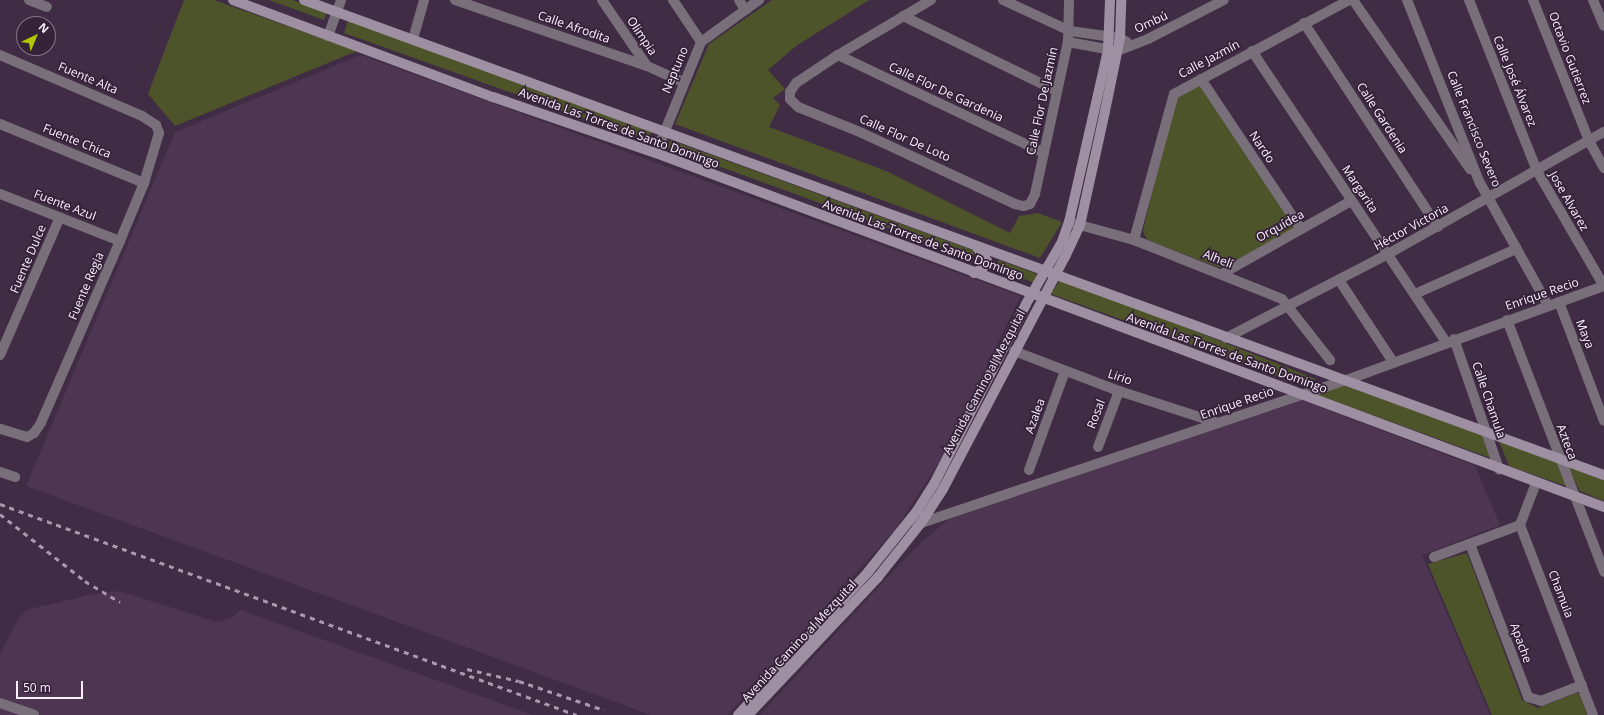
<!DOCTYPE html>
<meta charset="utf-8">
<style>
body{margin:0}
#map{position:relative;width:1604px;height:715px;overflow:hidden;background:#402c44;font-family:"Open Sans",sans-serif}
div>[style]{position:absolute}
.built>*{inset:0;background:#4e3652}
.green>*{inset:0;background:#4d5429;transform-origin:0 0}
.street>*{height:10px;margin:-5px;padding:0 5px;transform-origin:5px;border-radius:5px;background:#786f7a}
.secondary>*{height:10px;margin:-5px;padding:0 5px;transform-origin:5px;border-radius:5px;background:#9e8fa2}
.rail>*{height:2.5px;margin-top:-1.25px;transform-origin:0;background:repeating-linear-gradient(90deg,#a999ac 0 5px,transparent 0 10px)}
span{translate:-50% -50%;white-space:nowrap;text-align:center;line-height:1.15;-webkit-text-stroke:3.5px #352239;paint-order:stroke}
.street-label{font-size:12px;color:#fceffe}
.north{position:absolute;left:16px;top:16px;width:40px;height:40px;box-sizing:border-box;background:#352239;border:1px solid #857488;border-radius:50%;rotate:44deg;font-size:11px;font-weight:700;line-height:16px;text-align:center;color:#fceffe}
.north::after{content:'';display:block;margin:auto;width:14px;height:18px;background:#b1c500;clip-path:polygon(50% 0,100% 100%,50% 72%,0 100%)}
.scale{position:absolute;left:16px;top:681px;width:67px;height:18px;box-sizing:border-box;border:2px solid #fceffe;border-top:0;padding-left:5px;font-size:12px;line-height:14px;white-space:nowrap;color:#fceffe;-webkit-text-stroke:3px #352239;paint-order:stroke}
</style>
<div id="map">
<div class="built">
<i style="clip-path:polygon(361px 55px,1021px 296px,939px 463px,895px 530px,727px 715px,651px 715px,26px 486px,175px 132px)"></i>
<i style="clip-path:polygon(1302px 400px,1475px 466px,1500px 525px,1422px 555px,1490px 715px,760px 715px,915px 548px,949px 519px)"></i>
<i style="clip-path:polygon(119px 591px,217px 622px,229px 619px,241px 610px,533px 715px,0 715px,0 654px,17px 621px,26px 610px,89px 595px)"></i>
</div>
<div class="green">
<i style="clip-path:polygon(184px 0,214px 0,357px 51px,175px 126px,148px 94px)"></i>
<i style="clip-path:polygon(269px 0,293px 0,327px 13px,324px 20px)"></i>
<i style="clip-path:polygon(772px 0,869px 0,796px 46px,768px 70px,785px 89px,773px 98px,780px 105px,769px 127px,886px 171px,1010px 233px,1019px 216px,1038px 213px,1062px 222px,1040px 258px,675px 124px,709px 44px)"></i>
<i style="clip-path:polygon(349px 18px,651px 132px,649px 142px,344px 33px)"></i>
<i style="clip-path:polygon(1198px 83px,1296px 223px,1293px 230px,1224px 267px,1218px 267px,1147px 240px,1143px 231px,1174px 100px)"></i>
<i style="left:670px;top:140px;width:324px;height:8px;rotate:20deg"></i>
<i style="clip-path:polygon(999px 260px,1040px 275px,1034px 283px,995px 267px)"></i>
<i style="clip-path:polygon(1061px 278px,1316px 379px,1300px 384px,1051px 294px)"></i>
<i style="clip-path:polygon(1346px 385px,1487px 435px,1496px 460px,1315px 394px)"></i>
<i style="clip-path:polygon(1499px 441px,1557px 463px,1566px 486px,1509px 466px)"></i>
<i style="clip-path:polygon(1568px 467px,1604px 480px,1604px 501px,1580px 491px)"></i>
<i style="clip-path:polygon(1467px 553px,1522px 700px,1538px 708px,1576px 693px,1580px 694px,1587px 715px,1492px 715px,1428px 564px)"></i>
</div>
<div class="street">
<i style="left:29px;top:0;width:19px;rotate:21deg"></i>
<i style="left:455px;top:0;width:203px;rotate:19deg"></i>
<i style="left:647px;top:66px;width:39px;rotate:24deg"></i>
<i style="left:602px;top:0;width:80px;rotate:55.7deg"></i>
<i style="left:673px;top:0;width:50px;rotate:56.3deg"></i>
<i style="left:739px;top:0;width:12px;rotate:59deg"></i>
<i style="left:931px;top:0;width:108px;rotate:149.4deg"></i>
<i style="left:838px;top:55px;width:50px;rotate:146.3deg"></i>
<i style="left:796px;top:83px;width:11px;rotate:124deg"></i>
<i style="left:790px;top:92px;width:7px;rotate:90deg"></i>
<i style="left:790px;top:99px;width:11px;rotate:45deg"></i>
<i style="left:798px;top:107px;width:69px;rotate:22.1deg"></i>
<i style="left:862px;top:133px;width:169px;rotate:24.9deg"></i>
<i style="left:1015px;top:204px;width:9px;rotate:13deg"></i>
<i style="left:1024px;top:206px;width:6px;rotate:-18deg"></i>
<i style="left:1030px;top:204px;width:11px;rotate:-63deg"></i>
<i style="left:1035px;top:194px;width:156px;rotate:-77.8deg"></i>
<i style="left:1068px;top:42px;width:42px;rotate:-88.6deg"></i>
<i style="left:1003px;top:0;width:74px;rotate:24.8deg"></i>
<i style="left:1070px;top:31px;width:50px;rotate:8deg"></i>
<i style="left:1120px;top:38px;width:8px;rotate:30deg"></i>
<i style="left:1353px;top:0;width:206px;rotate:55.3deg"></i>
<i style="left:1407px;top:0;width:197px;rotate:68.3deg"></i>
<i style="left:1480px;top:183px;width:140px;rotate:60.9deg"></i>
<i style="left:1469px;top:0;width:184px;rotate:68.3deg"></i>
<i style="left:1537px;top:171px;width:133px;rotate:59.8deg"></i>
<i style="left:1533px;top:0;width:152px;rotate:68.3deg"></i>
<i style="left:1589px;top:141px;width:31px;rotate:61deg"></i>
<i style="left:1593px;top:0;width:28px;rotate:67deg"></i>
<i style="left:903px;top:16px;width:171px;rotate:26deg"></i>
<i style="left:1304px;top:23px;width:244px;rotate:56.7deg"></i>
<i style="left:328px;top:36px;width:38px;rotate:-70deg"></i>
<i style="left:413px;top:39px;width:41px;rotate:-74.2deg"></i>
<i style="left:1068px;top:42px;width:50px;rotate:10.4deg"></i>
<i style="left:1117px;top:51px;width:33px;rotate:-21deg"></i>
<i style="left:1148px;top:39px;width:85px;rotate:-27.2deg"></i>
<i style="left:1252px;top:51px;width:350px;rotate:56.3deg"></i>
<i style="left:0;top:55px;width:155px;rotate:23.2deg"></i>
<i style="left:142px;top:116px;width:17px;rotate:33deg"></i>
<i style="left:156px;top:125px;width:9px;rotate:69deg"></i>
<i style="left:159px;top:133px;width:52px;rotate:106.7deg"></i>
<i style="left:144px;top:183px;width:63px;rotate:112.5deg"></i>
<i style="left:120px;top:241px;width:198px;rotate:113.5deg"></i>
<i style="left:41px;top:423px;width:12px;rotate:125deg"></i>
<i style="left:34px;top:433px;width:8px;rotate:150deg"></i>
<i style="left:27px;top:437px;width:28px;rotate:-163deg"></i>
<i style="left:838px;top:55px;width:228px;rotate:25.4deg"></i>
<i style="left:1201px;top:79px;width:180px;rotate:56.3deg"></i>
<i style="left:0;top:124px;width:156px;rotate:22.3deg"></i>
<i style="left:656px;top:153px;width:120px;rotate:-67.9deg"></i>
<i style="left:701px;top:42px;width:72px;rotate:-35.9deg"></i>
<i style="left:0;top:194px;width:129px;rotate:21.4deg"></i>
<i style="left:1069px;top:222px;width:67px;rotate:15.5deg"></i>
<i style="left:1134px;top:240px;width:159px;rotate:21.7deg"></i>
<i style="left:1282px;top:299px;width:78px;rotate:51.8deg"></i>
<i style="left:1134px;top:240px;width:151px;rotate:-74.7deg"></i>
<i style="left:1174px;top:94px;width:199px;rotate:-28.2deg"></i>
<i style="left:1222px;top:274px;width:148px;rotate:-29.5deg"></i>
<i style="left:1339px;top:280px;width:98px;rotate:56.6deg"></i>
<i style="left:1415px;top:294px;width:111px;rotate:-24deg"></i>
<i style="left:1559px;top:302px;width:127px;rotate:69.3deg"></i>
<i style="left:1507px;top:320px;width:270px;rotate:68.9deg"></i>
<i style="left:1226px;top:338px;width:182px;rotate:-27.4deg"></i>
<i style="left:1388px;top:254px;width:248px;rotate:-29.5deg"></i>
<i style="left:1454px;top:339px;width:138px;rotate:70.9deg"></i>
<i style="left:1014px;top:351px;width:112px;rotate:20.9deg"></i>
<i style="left:1119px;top:391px;width:104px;rotate:17.9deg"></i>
<i style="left:0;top:355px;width:150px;rotate:-66.5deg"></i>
<i style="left:1098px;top:447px;width:60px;rotate:-69.4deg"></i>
<i style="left:1029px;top:470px;width:105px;rotate:-70deg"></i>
<i style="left:0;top:472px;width:16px;rotate:18deg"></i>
<i style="left:1536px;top:483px;width:45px;rotate:110.9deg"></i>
<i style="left:1520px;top:525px;width:204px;rotate:69deg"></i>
<i style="left:916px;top:522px;width:5px;rotate:11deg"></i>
<i style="left:921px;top:523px;width:446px;rotate:-18.6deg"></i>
<i style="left:1344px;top:381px;width:277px;rotate:-20.1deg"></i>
<i style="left:1470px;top:544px;width:164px;rotate:69.2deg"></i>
<i style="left:1528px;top:697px;width:14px;rotate:17deg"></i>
<i style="left:1541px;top:701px;width:44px;rotate:-21.3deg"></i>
<i style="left:1434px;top:557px;width:92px;rotate:-20.4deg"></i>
<i style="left:0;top:703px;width:36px;rotate:19deg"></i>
</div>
<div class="secondary">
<i style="left:233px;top:0;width:278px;rotate:20.5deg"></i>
<i style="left:493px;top:97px;width:172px;rotate:19deg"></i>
<i style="left:656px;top:153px;width:1012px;rotate:20.48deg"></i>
<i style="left:304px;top:0;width:1384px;rotate:20.07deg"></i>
<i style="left:974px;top:273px;width:10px;rotate:-29deg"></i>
<i style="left:983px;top:268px;width:8px;rotate:-60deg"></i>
<i style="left:987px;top:261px;width:17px;rotate:-126deg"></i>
<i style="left:738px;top:715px;width:193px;rotate:-47.7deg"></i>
<i style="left:868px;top:572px;width:78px;rotate:-51.2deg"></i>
<i style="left:917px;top:511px;width:32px;rotate:-58deg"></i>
<i style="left:934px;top:484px;width:202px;rotate:-62.9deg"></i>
<i style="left:1026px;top:304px;width:72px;rotate:-59.9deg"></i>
<i style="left:1062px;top:242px;width:21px;rotate:-71deg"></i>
<i style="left:1069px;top:222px;width:176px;rotate:-77.2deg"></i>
<i style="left:1108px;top:50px;width:50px;rotate:-87.7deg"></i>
<i style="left:748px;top:715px;width:190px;rotate:-46.7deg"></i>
<i style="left:878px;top:577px;width:69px;rotate:-51.5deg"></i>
<i style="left:921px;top:523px;width:40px;rotate:-57.1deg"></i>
<i style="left:943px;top:489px;width:262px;rotate:-62.3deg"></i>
<i style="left:1065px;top:257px;width:35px;rotate:-65deg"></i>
<i style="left:1080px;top:225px;width:117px;rotate:-77.6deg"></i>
<i style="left:1105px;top:111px;width:75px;rotate:-78.4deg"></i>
<i style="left:1120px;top:38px;width:38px;rotate:-88deg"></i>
</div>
<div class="rail">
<i style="left:0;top:504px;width:614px;rotate:20.09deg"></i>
<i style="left:0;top:514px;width:108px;rotate:38.2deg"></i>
<i style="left:85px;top:581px;width:41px;rotate:31deg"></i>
<i style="left:467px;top:669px;width:53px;rotate:13deg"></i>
<i style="left:519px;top:681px;width:90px;rotate:18.8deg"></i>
</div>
<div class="street-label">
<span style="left:1151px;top:22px;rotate:-25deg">Ombú</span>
<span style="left:574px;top:27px;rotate:19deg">Calle Afrodita</span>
<span style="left:642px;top:36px;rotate:56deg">Olimpia</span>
<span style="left:1570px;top:58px;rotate:69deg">Octavio Gutierrez</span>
<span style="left:1209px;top:59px;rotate:-28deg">Calle Jazmín</span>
<span style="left:675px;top:70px;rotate:-67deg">Neptuno</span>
<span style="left:88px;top:78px;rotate:23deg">Fuente Alta</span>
<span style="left:1515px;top:81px;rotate:68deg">Calle José Álvarez</span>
<span style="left:946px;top:92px;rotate:25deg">Calle Flor De Gardenia</span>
<span style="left:1042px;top:101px;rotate:-78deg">Calle Flor De Jazmín</span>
<span style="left:1382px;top:118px;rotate:57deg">Calle Gardenia</span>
<span style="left:619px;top:128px;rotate:20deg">Avenida Las Torres de Santo Domingo</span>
<span style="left:1474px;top:129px;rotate:68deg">Calle Francisco Severo</span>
<span style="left:905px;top:138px;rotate:24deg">Calle Flor De Loto</span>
<span style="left:77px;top:141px;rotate:22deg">Fuente Chica</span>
<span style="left:1262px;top:147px;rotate:56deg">Nardo</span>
<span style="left:1360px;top:189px;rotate:56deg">Margarita</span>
<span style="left:1569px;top:201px;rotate:60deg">Jose Alvarez</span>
<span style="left:65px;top:205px;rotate:21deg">Fuente Azul</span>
<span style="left:1280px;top:226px;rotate:-29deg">Orquídea</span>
<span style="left:1411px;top:227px;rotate:-29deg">Héctor Victoria</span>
<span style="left:923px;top:240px;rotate:20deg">Avenida Las Torres de Santo Domingo</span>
<span style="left:28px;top:259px;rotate:-67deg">Fuente Dulce</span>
<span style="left:1218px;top:259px;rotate:21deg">Alhelí</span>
<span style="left:86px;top:286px;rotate:-67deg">Fuente Regia</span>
<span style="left:1542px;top:294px;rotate:-19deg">Enrique Recio</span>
<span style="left:1585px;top:334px;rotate:69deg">Maya</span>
<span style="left:1227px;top:353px;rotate:20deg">Avenida Las Torres de Santo Domingo</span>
<span style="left:1120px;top:377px;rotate:19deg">Lirio</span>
<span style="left:984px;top:382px;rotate:-62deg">Avenida Camino al Mezquital</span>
<span style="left:1489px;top:400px;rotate:71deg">Calle Chamula</span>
<span style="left:1237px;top:403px;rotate:-19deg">Enrique Recio</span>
<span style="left:1096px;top:414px;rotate:-69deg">Rosal</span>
<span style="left:1035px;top:416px;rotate:-70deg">Azalea</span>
<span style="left:1567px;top:442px;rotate:69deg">Azteca</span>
<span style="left:1561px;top:594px;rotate:69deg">Chamula</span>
<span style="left:799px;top:641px;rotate:-47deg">Avenida Camino al Mezquital</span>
<span style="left:1521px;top:643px;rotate:70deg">Apache</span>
</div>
<div class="north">N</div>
<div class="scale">50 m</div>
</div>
